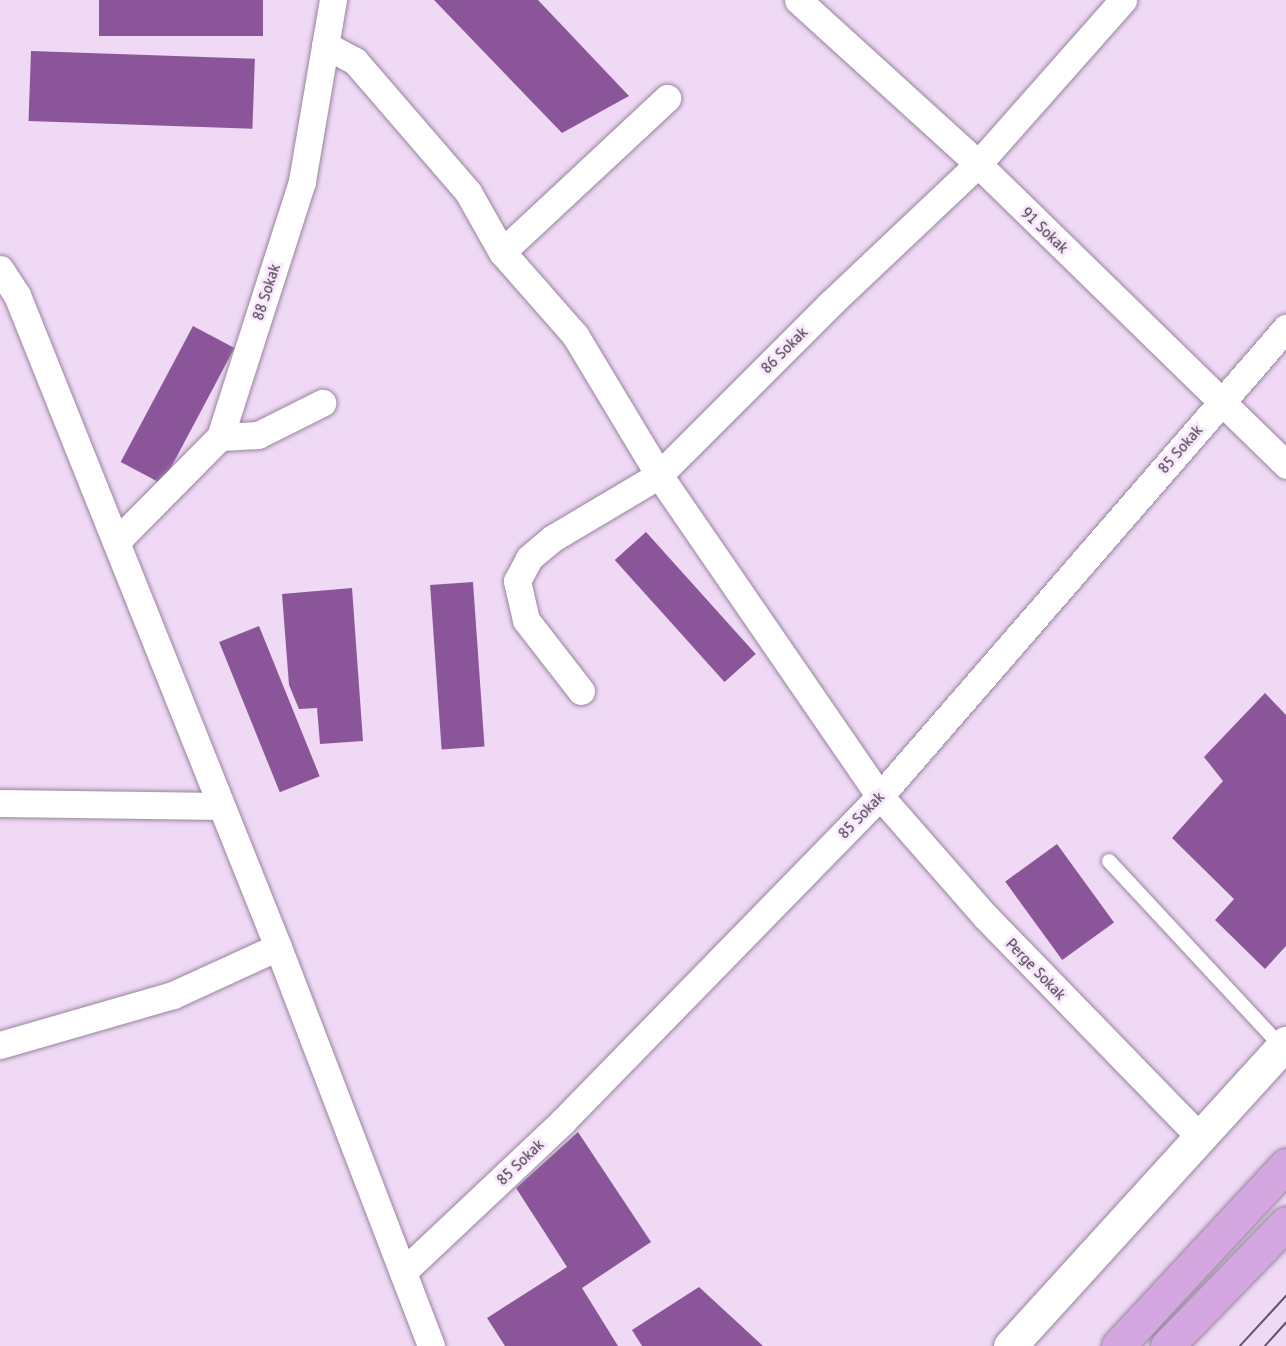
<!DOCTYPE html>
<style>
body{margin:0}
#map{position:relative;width:1286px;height:1346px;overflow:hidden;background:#efd9f5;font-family:"PT Sans",sans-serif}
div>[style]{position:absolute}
.building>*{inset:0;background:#8b5699;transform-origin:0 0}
.roads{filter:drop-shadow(0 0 2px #98849e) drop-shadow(0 0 2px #98849e)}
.lane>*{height:14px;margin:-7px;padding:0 7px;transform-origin:7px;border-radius:7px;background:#fff}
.street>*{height:27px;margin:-13.5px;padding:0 13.5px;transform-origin:13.5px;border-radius:13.5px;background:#fff}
.secondary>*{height:33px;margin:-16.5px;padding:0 16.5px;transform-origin:16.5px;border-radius:16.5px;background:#fff}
.highway>*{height:33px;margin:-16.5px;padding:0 16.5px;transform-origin:16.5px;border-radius:16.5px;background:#d5a7e1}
.tram>*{height:1.5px;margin:-0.75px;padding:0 0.75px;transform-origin:0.75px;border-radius:0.75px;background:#605463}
span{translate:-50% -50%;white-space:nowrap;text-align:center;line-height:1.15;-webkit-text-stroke:6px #fae8fe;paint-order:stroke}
.street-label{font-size:15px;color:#3a313c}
</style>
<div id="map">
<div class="building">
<i style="left:99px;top:0;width:164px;height:36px"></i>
<i style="clip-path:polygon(434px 0,538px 0,629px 96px,562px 133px)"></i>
<i style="left:31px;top:51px;width:224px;height:70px;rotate:2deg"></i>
<i style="left:193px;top:326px;width:47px;height:154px;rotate:28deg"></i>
<i style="left:646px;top:532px;width:164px;height:42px;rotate:48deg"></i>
<i style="left:473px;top:582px;width:165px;height:43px;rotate:86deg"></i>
<i style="clip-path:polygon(352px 588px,363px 741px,320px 744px,317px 708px,299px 709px,289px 685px,282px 594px)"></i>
<i style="left:259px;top:626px;width:162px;height:43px;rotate:68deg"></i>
<i style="clip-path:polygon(1265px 693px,1286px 715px,1286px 946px,1265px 969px,1215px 920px,1234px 899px,1172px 838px,1223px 781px,1204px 757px)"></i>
<i style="left:1057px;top:844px;width:97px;height:64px;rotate:54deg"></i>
<i style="clip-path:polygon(578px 1132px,651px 1242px,582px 1288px,618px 1346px,505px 1346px,487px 1318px,567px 1267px,516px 1188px)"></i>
<i style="clip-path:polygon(699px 1287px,763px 1346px,642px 1346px,632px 1330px)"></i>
</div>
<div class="roads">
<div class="lane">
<i style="left:1109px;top:861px;width:254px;rotate:47.1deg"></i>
</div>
<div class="street">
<i style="left:798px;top:0;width:244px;rotate:42.3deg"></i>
<i style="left:978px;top:164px;width:431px;rotate:44.3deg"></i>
<i style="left:325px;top:45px;width:34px;rotate:28deg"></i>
<i style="left:355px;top:61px;width:173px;rotate:49.2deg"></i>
<i style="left:468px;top:192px;width:69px;rotate:60.5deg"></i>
<i style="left:502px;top:252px;width:111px;rotate:48.7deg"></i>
<i style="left:575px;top:335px;width:163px;rotate:59deg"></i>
<i style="left:659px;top:475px;width:390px;rotate:55.5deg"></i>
<i style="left:880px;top:796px;width:159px;rotate:48.8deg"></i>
<i style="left:985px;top:916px;width:307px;rotate:45.8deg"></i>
<i style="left:502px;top:252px;width:226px;rotate:-43deg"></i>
<i style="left:0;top:269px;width:31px;rotate:57deg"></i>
<i style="left:17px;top:295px;width:702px;rotate:68.18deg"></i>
<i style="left:278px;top:947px;width:427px;rotate:69deg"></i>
<i style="left:220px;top:437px;width:38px;rotate:-3deg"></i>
<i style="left:258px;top:435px;width:72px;rotate:-26.6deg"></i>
<i style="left:116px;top:542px;width:148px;rotate:-45.3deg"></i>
<i style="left:220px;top:437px;width:269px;rotate:-72.2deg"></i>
<i style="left:302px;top:181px;width:184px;rotate:-80.3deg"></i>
<i style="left:581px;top:691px;width:90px;rotate:-127.8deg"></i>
<i style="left:526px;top:620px;width:40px;rotate:-103deg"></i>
<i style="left:517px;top:581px;width:26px;rotate:-62deg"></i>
<i style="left:529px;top:558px;width:31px;rotate:-40deg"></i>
<i style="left:553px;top:538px;width:123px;rotate:-30.7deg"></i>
<i style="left:659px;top:475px;width:242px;rotate:-45deg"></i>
<i style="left:830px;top:304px;width:204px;rotate:-43.4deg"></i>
<i style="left:978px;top:164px;width:219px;rotate:-48.5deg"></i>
<i style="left:0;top:803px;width:221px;rotate:0.8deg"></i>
<i style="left:0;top:1045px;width:180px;rotate:-16.1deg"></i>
<i style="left:173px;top:995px;width:115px;rotate:-24.6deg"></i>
<i style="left:403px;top:1272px;width:220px;rotate:-43.3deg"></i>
<i style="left:563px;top:1121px;width:454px;rotate:-45.7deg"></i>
<i style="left:880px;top:796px;width:620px;rotate:-49.06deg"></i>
</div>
<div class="secondary">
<i style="left:1010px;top:1346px;width:410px;rotate:-47.7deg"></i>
</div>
<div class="highway">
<i style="left:1118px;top:1346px;width:247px;rotate:-47.1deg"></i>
<i style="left:1167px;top:1346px;width:171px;rotate:-45.9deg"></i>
</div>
</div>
<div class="tram">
<i style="left:1240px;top:1346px;width:68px;rotate:-47.4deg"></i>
<i style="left:1265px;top:1346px;width:31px;rotate:-48deg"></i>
</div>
<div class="street-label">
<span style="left:1045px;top:230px;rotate:44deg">91 Sokak</span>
<span style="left:266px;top:292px;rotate:-72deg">88 Sokak</span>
<span style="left:784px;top:350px;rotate:-45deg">86 Sokak</span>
<span style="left:1180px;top:449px;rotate:-49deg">85 Sokak</span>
<span style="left:861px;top:815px;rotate:-46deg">85 Sokak</span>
<span style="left:1036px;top:969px;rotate:46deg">Perge Sokak</span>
<span style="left:520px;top:1162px;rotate:-44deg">85 Sokak</span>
</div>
</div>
